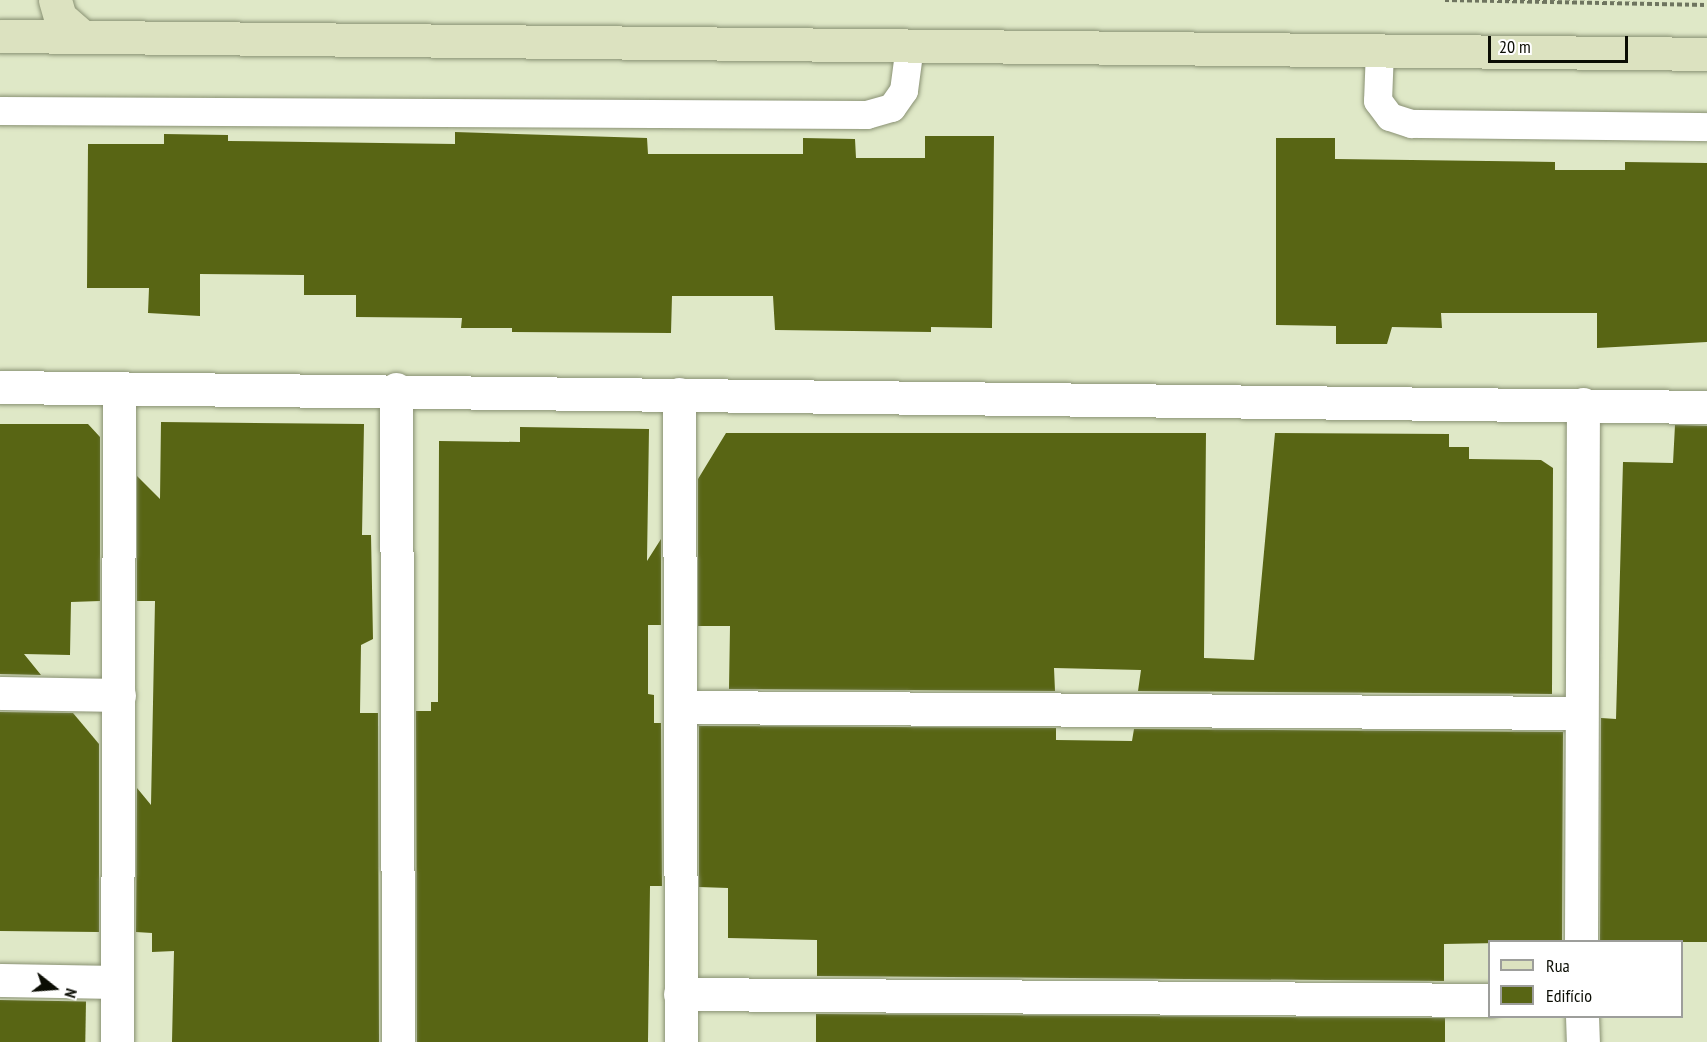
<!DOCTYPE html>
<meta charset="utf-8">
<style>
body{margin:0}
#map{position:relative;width:1707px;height:1042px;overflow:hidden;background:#dfe8c7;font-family:"PT Sans Narrow",sans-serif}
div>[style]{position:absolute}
.building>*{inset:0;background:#586514;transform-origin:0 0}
.path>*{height:4px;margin-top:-2px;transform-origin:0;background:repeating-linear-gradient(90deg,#6e745f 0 4.5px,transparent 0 7.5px)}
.roads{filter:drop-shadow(0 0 2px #899173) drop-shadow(0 0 2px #899173)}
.lane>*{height:28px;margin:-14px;padding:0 14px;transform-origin:14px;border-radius:14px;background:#fff}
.street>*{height:33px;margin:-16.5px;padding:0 16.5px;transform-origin:16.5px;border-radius:16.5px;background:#fff}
.secondary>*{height:33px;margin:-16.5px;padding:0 16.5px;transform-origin:16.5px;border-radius:16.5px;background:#dce2c0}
span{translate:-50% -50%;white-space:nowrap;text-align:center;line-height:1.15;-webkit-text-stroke:5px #fff;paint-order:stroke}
.legend{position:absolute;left:1488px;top:940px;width:195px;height:78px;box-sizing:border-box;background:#fff;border:2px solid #9d9e9b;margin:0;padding:8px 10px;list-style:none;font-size:18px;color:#0b0d04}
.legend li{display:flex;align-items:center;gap:12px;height:30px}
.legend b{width:30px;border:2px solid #9d9e9b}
.north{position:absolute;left:24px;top:958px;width:60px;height:60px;-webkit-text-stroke:4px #fff;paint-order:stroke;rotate:107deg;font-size:16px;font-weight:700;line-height:24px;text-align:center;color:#0b0d04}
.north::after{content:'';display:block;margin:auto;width:21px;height:27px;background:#0b0d04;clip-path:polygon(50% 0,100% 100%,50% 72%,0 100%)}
.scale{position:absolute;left:1488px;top:36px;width:140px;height:27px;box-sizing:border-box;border:3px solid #0b0d04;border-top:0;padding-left:8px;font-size:18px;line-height:21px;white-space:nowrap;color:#0b0d04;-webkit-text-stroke:4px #fff;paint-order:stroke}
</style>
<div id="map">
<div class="building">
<i style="clip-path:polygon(455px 132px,647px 138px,648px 154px,803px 154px,803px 138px,855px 139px,856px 158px,925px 158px,925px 136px,994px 136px,992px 328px,931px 327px,931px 332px,775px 330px,773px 296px,672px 296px,671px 333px,512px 332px,512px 328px,461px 328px,462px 318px,356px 317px,356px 295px,304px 295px,304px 275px,200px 274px,200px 316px,148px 313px,149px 288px,87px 288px,88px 144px,164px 144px,164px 134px,228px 135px,228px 141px,455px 144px)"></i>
<i style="clip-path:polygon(1276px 138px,1335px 138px,1335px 159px,1555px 162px,1555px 170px,1625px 170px,1625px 162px,1707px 163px,1707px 342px,1597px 348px,1597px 313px,1441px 313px,1442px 328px,1392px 327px,1387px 344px,1336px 344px,1336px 326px,1276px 325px)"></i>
<i style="clip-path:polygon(161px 422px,364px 424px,362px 535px,371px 535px,373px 639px,361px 645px,360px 713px,378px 713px,379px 1042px,172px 1042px,174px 951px,152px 952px,152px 933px,136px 932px,137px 788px,151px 805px,155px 601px,137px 601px,137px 476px,160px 499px)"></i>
<i style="clip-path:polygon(0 424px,88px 424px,100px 437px,100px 601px,71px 602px,70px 655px,24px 654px,41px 675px,0 674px)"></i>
<i style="clip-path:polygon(1675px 425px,1707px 426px,1707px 942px,1600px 942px,1601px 718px,1616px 719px,1623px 462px,1673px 463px)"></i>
<i style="clip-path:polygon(520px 427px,649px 429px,647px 561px,661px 539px,661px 625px,648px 625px,648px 694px,654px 695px,654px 723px,661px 723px,662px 886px,650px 886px,648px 1042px,417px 1042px,416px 711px,431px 711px,431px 702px,438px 702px,439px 441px,520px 442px)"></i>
<i style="clip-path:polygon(726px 433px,1206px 433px,1204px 658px,1254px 660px,1275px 433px,1449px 434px,1449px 447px,1469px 447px,1469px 459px,1541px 460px,1553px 468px,1552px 694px,1138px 691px,1141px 670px,1054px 668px,1055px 691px,729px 689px,730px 626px,698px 626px,698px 479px)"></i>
<i style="clip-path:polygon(0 712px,73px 713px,99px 744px,99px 932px,0 931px)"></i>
<i style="clip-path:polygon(699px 726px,1056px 728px,1056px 740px,1132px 741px,1134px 729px,1563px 732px,1562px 942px,1444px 944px,1444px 981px,817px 976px,817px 940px,728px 938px,728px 888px,699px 887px)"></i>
<i style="left:0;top:1000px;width:86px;height:42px;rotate:1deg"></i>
<i style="clip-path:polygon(816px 1014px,1445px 1018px,1445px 1042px,816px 1042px)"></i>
</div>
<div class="path">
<i style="left:1445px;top:0;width:262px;rotate:1.1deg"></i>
</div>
<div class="roads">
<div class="lane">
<i style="left:1380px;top:50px;width:51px;rotate:92.2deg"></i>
<i style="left:1378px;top:101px;width:20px;rotate:53deg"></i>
<i style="left:1390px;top:117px;width:23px;rotate:18deg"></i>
<i style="left:1412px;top:124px;width:295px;rotate:0.6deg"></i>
<i style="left:0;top:111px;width:867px;rotate:0.26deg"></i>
<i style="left:867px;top:115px;width:26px;rotate:-16deg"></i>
<i style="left:892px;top:108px;width:21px;rotate:-55deg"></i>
<i style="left:904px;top:91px;width:45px;rotate:-82.4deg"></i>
</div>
<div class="street">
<i style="left:0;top:387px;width:1707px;rotate:0.67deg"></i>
<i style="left:396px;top:389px;width:653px;rotate:89.82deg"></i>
<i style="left:679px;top:394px;width:648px;rotate:89.82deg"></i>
<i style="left:0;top:693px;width:119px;rotate:1deg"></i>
<i style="left:682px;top:707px;width:898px;rotate:0.38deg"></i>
<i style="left:1581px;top:942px;width:538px;rotate:-89.79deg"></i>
<i style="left:0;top:980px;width:115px;rotate:1deg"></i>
<i style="left:680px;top:994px;width:810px;rotate:0.42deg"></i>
<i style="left:1582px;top:1016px;width:26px;rotate:88deg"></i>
<i style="left:117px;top:1042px;width:653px;rotate:-89.82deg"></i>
</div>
<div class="secondary">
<i style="left:55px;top:0;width:18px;rotate:74deg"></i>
<i style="left:60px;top:17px;width:30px;rotate:41deg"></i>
<i style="left:0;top:36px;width:1707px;rotate:0.6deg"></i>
</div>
</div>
<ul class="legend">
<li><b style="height:8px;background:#dce2c0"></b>Rua</li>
<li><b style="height:16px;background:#586514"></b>Edifício</li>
</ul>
<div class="north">N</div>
<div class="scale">20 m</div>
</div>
